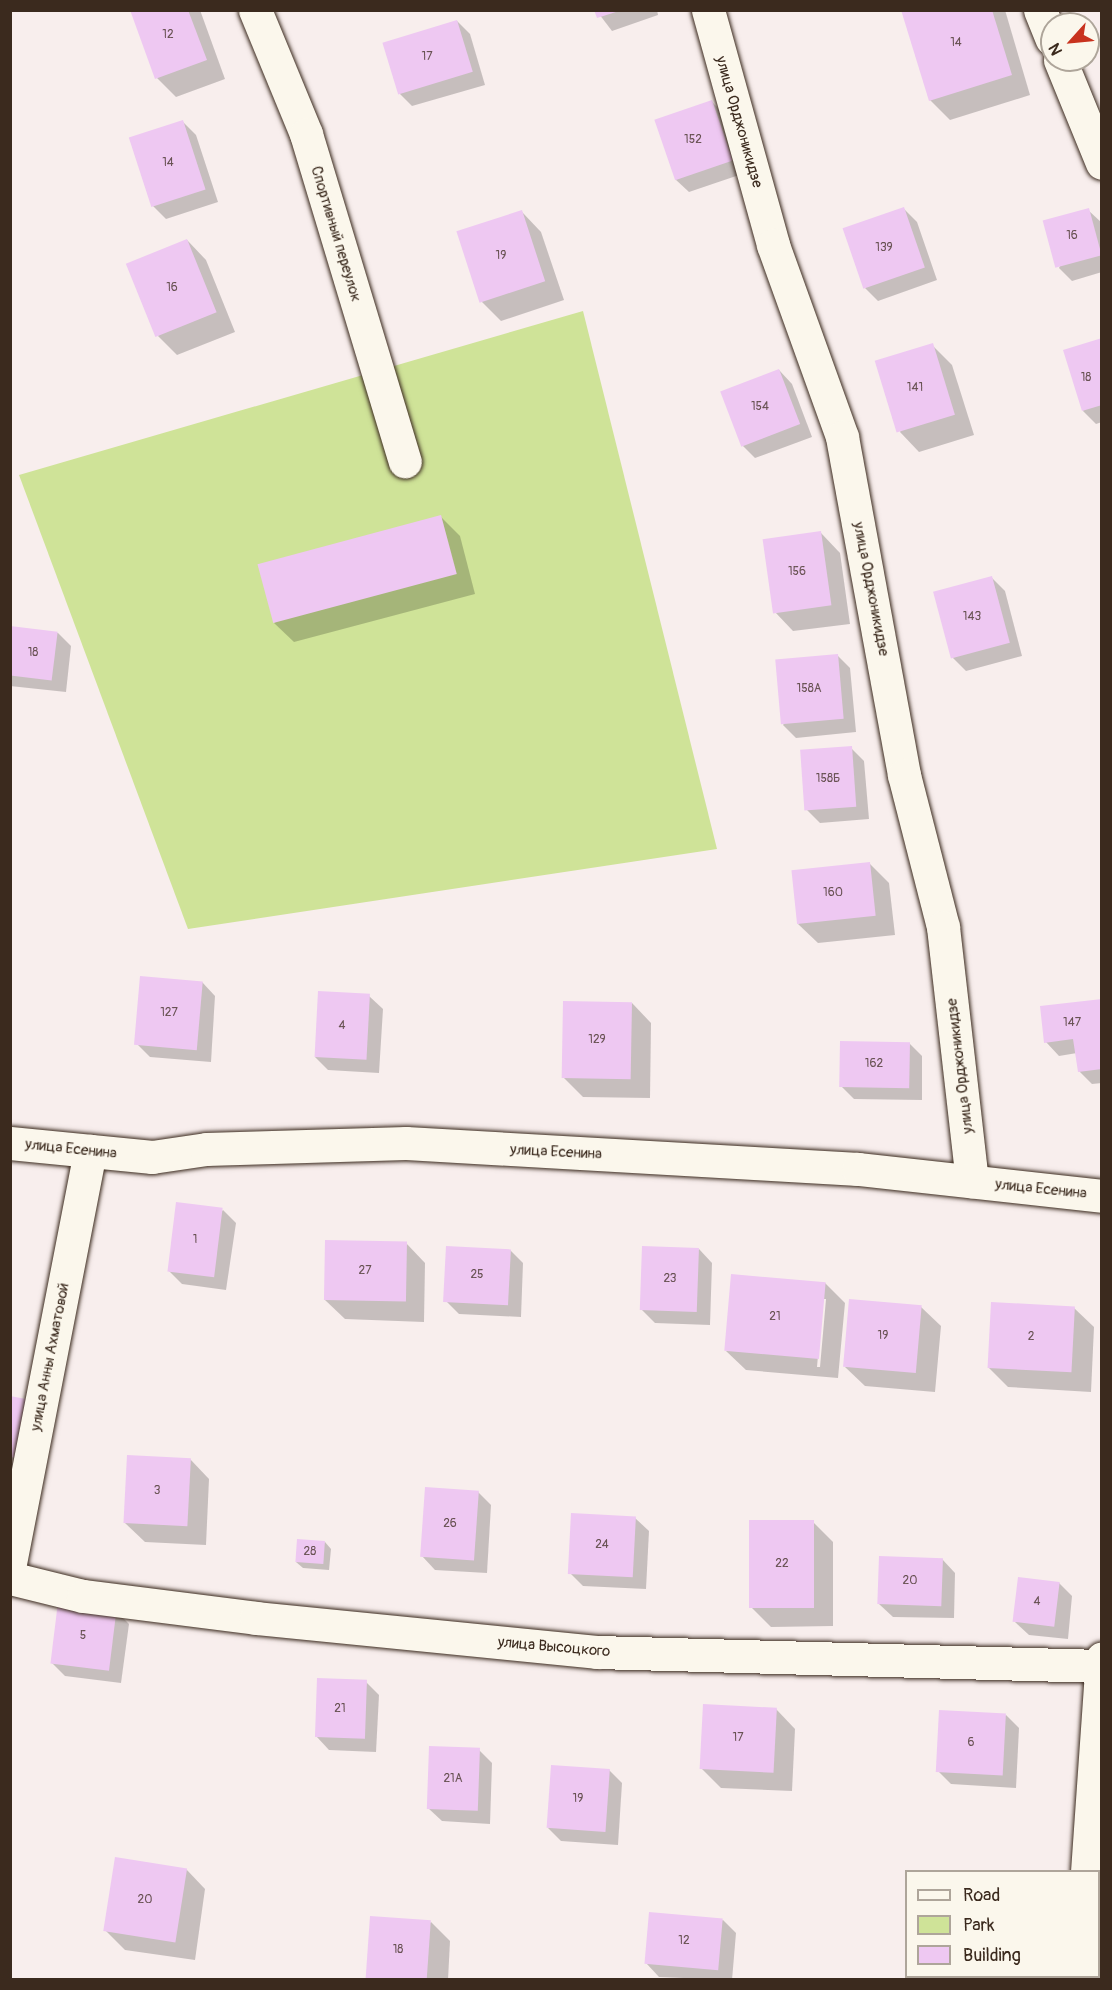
<!DOCTYPE html>
<meta charset="utf-8">
<style>
body{margin:0}
#map{position:relative;width:1112px;height:1990px;overflow:hidden;background:#f8eeed;font-family:Pangolin,sans-serif}
div>[style]{position:absolute}
.green>*{inset:0;background:#cfe398}
.shadow>*{inset:0;background:#0003}
.building>*{inset:0;background:#eec8f2;transform-origin:0 0}
.roads{filter:drop-shadow(0 0 2px #3b2a1e) drop-shadow(0 0 2px #3b2a1e)}
.minor>*{height:33px;margin:-16.5px;padding:0 16.5px;transform-origin:16.5px;border-radius:16.5px;background:#fbf7ec}
span{translate:-50% -50%;white-space:nowrap;text-align:center;line-height:1.15;-webkit-text-stroke:4.5px #fbf7ec;paint-order:stroke}
.number-label{font-size:12px;color:#685253}
.number-label span{-webkit-text-stroke-width:0}
.street-label{font-size:15px;color:#3b2a1e}
.frame{position:absolute;inset:0;border:12px solid #3b2a1e;pointer-events:none}
.legend{position:absolute;left:905px;top:1870px;width:195px;height:108px;box-sizing:border-box;background:#fbf7ec;border:2px solid #aea59a;margin:0;padding:8px 10px;list-style:none;font-size:18px;color:#3b2a1e}
.legend li{display:flex;align-items:center;gap:12px;height:30px}
.legend b{width:30px;border:2px solid #aea59a}
.north{position:absolute;left:1040px;top:12px;width:60px;height:60px;box-sizing:border-box;background:#fbf7ec;border:2px solid #aea59a;border-radius:50%;rotate:243deg;font-size:16px;font-weight:700;line-height:24px;text-align:center;color:#3b2a1e}
.north::after{content:'';display:block;margin:auto;width:21px;height:27px;background:#c8321e;clip-path:polygon(50% 0,100% 100%,50% 72%,0 100%)}
</style>
<div id="map">
<div class="green">
<i style="clip-path:polygon(583px 311px,717px 849px,188px 929px,19px 475px)"></i>
</div>
<div class="shadow">
<i style="clip-path:polygon(132px 10px,200px 10px,225px 79px,176px 97px,157px 78px)"></i>
<i style="clip-path:polygon(596px 10px,657px 10px,658px 15px,612px 31px)"></i>
<i style="clip-path:polygon(902px 10px,1005px 10px,1030px 95px,950px 120px,930px 100px)"></i>
<i style="clip-path:polygon(457px 21px,470px 34px,485px 85px,412px 106px,399px 93px)"></i>
<i style="clip-path:polygon(712px 102px,725px 115px,745px 173px,689px 192px,675px 179px)"></i>
<i style="clip-path:polygon(183px 122px,196px 135px,218px 202px,166px 219px,153px 206px)"></i>
<i style="clip-path:polygon(904px 209px,917px 222px,937px 280px,878px 301px,865px 288px)"></i>
<i style="clip-path:polygon(1088px 210px,1102px 223px,1102px 272px,1072px 281px,1059px 268px)"></i>
<i style="clip-path:polygon(522px 212px,541px 232px,564px 300px,501px 321px,481px 301px)"></i>
<i style="clip-path:polygon(187px 240px,206px 260px,235px 332px,177px 355px,158px 336px)"></i>
<i style="clip-path:polygon(1102px 340px,1102px 422px,1096px 424px,1083px 411px)"></i>
<i style="clip-path:polygon(932px 345px,952px 365px,974px 435px,919px 452px,900px 432px)"></i>
<i style="clip-path:polygon(779px 370px,792px 384px,812px 437px,755px 458px,742px 445px)"></i>
<i style="clip-path:polygon(440px 516px,460px 536px,475px 594px,294px 642px,274px 623px)"></i>
<i style="clip-path:polygon(821px 533px,840px 553px,850px 624px,793px 631px,774px 611px)"></i>
<i style="clip-path:polygon(992px 578px,1005px 591px,1022px 656px,966px 671px,952px 657px)"></i>
<i style="clip-path:polygon(10px 628px,58px 633px,71px 646px,66px 692px,10px 686px)"></i>
<i style="clip-path:polygon(837px 655px,850px 668px,856px 732px,796px 738px,783px 725px)"></i>
<i style="clip-path:polygon(851px 748px,864px 761px,869px 819px,820px 823px,807px 810px)"></i>
<i style="clip-path:polygon(869px 863px,889px 883px,895px 935px,818px 943px,798px 924px)"></i>
<i style="clip-path:polygon(202px 982px,215px 996px,211px 1062px,150px 1057px,137px 1044px)"></i>
<i style="clip-path:polygon(369px 996px,383px 1009px,379px 1073px,328px 1070px,315px 1057px)"></i>
<i style="clip-path:polygon(1102px 1000px,1102px 1083px,1092px 1084px,1079px 1071px,1077px 1053px,1059px 1056px,1046px 1042px)"></i>
<i style="clip-path:polygon(632px 1003px,651px 1023px,650px 1098px,583px 1097px,563px 1077px)"></i>
<i style="clip-path:polygon(909px 1043px,922px 1056px,922px 1100px,854px 1099px,841px 1086px)"></i>
<i style="clip-path:polygon(223px 1210px,236px 1223px,226px 1290px,182px 1284px,169px 1271px)"></i>
<i style="clip-path:polygon(406px 1243px,425px 1263px,424px 1322px,345px 1319px,325px 1300px)"></i>
<i style="clip-path:polygon(699px 1249px,712px 1263px,710px 1325px,655px 1323px,642px 1310px)"></i>
<i style="clip-path:polygon(510px 1250px,523px 1263px,521px 1317px,459px 1314px,446px 1301px)"></i>
<i style="clip-path:polygon(evenodd,825px 1283px,845px 1303px,838px 1378px,746px 1370px,726px 1351px,825px 1283px,823px 1299px,826px 1299px,820px 1367px,817px 1367px,823px 1299px)"></i>
<i style="clip-path:polygon(921px 1307px,941px 1326px,935px 1392px,865px 1386px,845px 1367px)"></i>
<i style="clip-path:polygon(1074px 1308px,1094px 1327px,1091px 1392px,1008px 1387px,989px 1368px)"></i>
<i style="clip-path:polygon(10px 1398px,28px 1471px,10px 1467px)"></i>
<i style="clip-path:polygon(190px 1459px,209px 1479px,206px 1545px,145px 1542px,125px 1523px)"></i>
<i style="clip-path:polygon(478px 1492px,491px 1505px,487px 1573px,435px 1570px,422px 1556px)"></i>
<i style="clip-path:polygon(635px 1518px,649px 1531px,646px 1589px,583px 1586px,570px 1573px)"></i>
<i style="clip-path:polygon(813px 1522px,833px 1542px,833px 1626px,771px 1627px,751px 1607px)"></i>
<i style="clip-path:polygon(325px 1542px,331px 1549px,329px 1570px,303px 1568px,296px 1562px)"></i>
<i style="clip-path:polygon(942px 1559px,955px 1573px,954px 1618px,893px 1617px,879px 1604px)"></i>
<i style="clip-path:polygon(1059px 1583px,1072px 1596px,1068px 1639px,1029px 1635px,1015px 1622px)"></i>
<i style="clip-path:polygon(116px 1611px,129px 1624px,121px 1683px,65px 1676px,52px 1663px)"></i>
<i style="clip-path:polygon(366px 1682px,379px 1695px,376px 1752px,329px 1750px,316px 1736px)"></i>
<i style="clip-path:polygon(776px 1709px,795px 1729px,792px 1791px,721px 1788px,701px 1768px)"></i>
<i style="clip-path:polygon(1006px 1715px,1019px 1728px,1016px 1788px,951px 1784px,938px 1771px)"></i>
<i style="clip-path:polygon(479px 1750px,492px 1763px,490px 1824px,442px 1821px,428px 1808px)"></i>
<i style="clip-path:polygon(609px 1770px,622px 1783px,618px 1845px,561px 1841px,548px 1828px)"></i>
<i style="clip-path:polygon(186px 1869px,205px 1889px,195px 1960px,125px 1950px,106px 1931px)"></i>
<i style="clip-path:polygon(723px 1920px,736px 1933px,732px 1980px,659px 1977px,646px 1963px)"></i>
<i style="clip-path:polygon(431px 1922px,450px 1941px,448px 1980px,367px 1980px)"></i>
<i style="clip-path:polygon(953px 1976px,1023px 1976px,953px 1980px)"></i>
</div>
<div class="building">
<i style="clip-path:polygon(130px 10px,188px 10px,207px 60px,155px 79px)"></i>
<i style="clip-path:polygon(594px 10px,619px 10px,619px 11px,597px 18px)"></i>
<i style="clip-path:polygon(901px 10px,992px 10px,1012px 75px,929px 101px)"></i>
<i style="left:457px;top:20px;width:54px;height:78px;rotate:73deg"></i>
<i style="left:712px;top:100px;width:64px;height:61px;rotate:71deg"></i>
<i style="left:183px;top:120px;width:73px;height:57px;rotate:72deg"></i>
<i style="left:904px;top:207px;width:64px;height:65px;rotate:71deg"></i>
<i style="left:1089px;top:208px;width:49px;height:48px;rotate:75deg"></i>
<i style="left:522px;top:210px;width:75px;height:69px;rotate:72deg"></i>
<i style="left:187px;top:239px;width:79px;height:66px;rotate:68deg"></i>
<i style="clip-path:polygon(1102px 338px,1102px 405px,1082px 411px,1063px 350px)"></i>
<i style="left:933px;top:343px;width:75px;height:61px;rotate:73deg"></i>
<i style="left:779px;top:369px;width:59px;height:63px;rotate:69deg"></i>
<i style="left:441px;top:515px;width:61px;height:190px;rotate:75deg"></i>
<i style="left:821px;top:531px;width:75px;height:59px;rotate:82deg"></i>
<i style="left:992px;top:576px;width:69px;height:61px;rotate:75deg"></i>
<i style="left:10px;top:626px;width:48px;height:49px;rotate:7deg"></i>
<i style="left:838px;top:654px;width:65px;height:63px;rotate:85deg"></i>
<i style="left:852px;top:746px;width:61px;height:52px;rotate:86deg"></i>
<i style="left:870px;top:862px;width:54px;height:79px;rotate:84deg"></i>
<i style="left:140px;top:976px;width:63px;height:69px;rotate:5deg"></i>
<i style="left:318px;top:991px;width:52px;height:66px;rotate:3deg"></i>
<i style="clip-path:polygon(1102px 999px,1102px 1069px,1078px 1072px,1073px 1039px,1044px 1043px,1040px 1006px)"></i>
<i style="left:563px;top:1001px;width:69px;height:77px;rotate:1deg"></i>
<i style="left:840px;top:1041px;width:70px;height:46px;rotate:1deg"></i>
<i style="left:176px;top:1202px;width:47px;height:70px;rotate:7deg"></i>
<i style="left:325px;top:1240px;width:82px;height:60px;rotate:1deg"></i>
<i style="left:446px;top:1246px;width:65px;height:56px;rotate:3deg"></i>
<i style="left:642px;top:1246px;width:57px;height:64px;rotate:2deg"></i>
<i style="left:731px;top:1274px;width:95px;height:77px;rotate:5deg"></i>
<i style="left:849px;top:1299px;width:73px;height:68px;rotate:5deg"></i>
<i style="left:991px;top:1302px;width:84px;height:66px;rotate:3deg"></i>
<i style="clip-path:polygon(10px 1396px,26px 1399px,16px 1458px,10px 1457px)"></i>
<i style="left:127px;top:1455px;width:64px;height:68px;rotate:3deg"></i>
<i style="left:425px;top:1487px;width:54px;height:70px;rotate:4deg"></i>
<i style="left:571px;top:1513px;width:65px;height:61px;rotate:3deg"></i>
<i style="left:814px;top:1520px;width:88px;height:65px;rotate:90deg"></i>
<i style="left:297px;top:1539px;width:28px;height:23px;rotate:4deg"></i>
<i style="left:879px;top:1556px;width:64px;height:48px;rotate:2deg"></i>
<i style="left:1018px;top:1577px;width:42px;height:45px;rotate:7deg"></i>
<i style="left:58px;top:1602px;width:59px;height:62px;rotate:7deg"></i>
<i style="left:317px;top:1678px;width:50px;height:59px;rotate:2deg"></i>
<i style="left:703px;top:1704px;width:74px;height:65px;rotate:3deg"></i>
<i style="left:939px;top:1710px;width:67px;height:62px;rotate:3deg"></i>
<i style="left:429px;top:1746px;width:51px;height:63px;rotate:2deg"></i>
<i style="left:551px;top:1765px;width:59px;height:63px;rotate:4deg"></i>
<i style="left:115px;top:1857px;width:73px;height:75px;rotate:9deg"></i>
<i style="left:649px;top:1912px;width:74px;height:52px;rotate:5deg"></i>
<i style="left:370px;top:1916px;width:61px;height:64px;rotate:4deg"></i>
<i style="clip-path:polygon(952px 1976px,1010px 1976px,952px 1980px)"></i>
</div>
<div class="roads">
<div class="minor">
<i style="left:255px;top:10px;width:134px;rotate:67.6deg"></i>
<i style="left:306px;top:134px;width:342px;rotate:73.2deg"></i>
<i style="left:708px;top:10px;width:244px;rotate:74.5deg"></i>
<i style="left:773px;top:245px;width:204px;rotate:70.2deg"></i>
<i style="left:842px;top:437px;width:344px;rotate:79.6deg"></i>
<i style="left:904px;top:775px;width:157px;rotate:75.6deg"></i>
<i style="left:943px;top:927px;width:256px;rotate:83.5deg"></i>
<i style="left:1040px;top:10px;width:31px;rotate:68deg"></i>
<i style="left:1060px;top:60px;width:111px;rotate:67.8deg"></i>
<i style="left:10px;top:1143px;width:143px;rotate:5.6deg"></i>
<i style="left:152px;top:1157px;width:55px;rotate:-8.4deg"></i>
<i style="left:206px;top:1149px;width:200px;rotate:-1.7deg"></i>
<i style="left:406px;top:1143px;width:453px;rotate:3.3deg"></i>
<i style="left:858px;top:1169px;width:245px;rotate:6.3deg"></i>
<i style="left:10px;top:1563px;width:420px;rotate:-79deg"></i>
<i style="left:10px;top:1578px;width:75px;rotate:13.9deg"></i>
<i style="left:83px;top:1596px;width:174px;rotate:7.2deg"></i>
<i style="left:256px;top:1618px;width:343px;rotate:5.7deg"></i>
<i style="left:597px;top:1652px;width:505px;rotate:1.59deg"></i>
<i style="left:1087px;top:1872px;width:214px;rotate:-86deg"></i>
<i style="left:1087px;top:1976px;width:4px;rotate:90deg"></i>
</div>
</div>
<div class="number-label">
<span style="left:168px;top:35px">12</span>
<span style="left:956px;top:43px">14</span>
<span style="left:427px;top:57px">17</span>
<span style="left:693px;top:140px">152</span>
<span style="left:168px;top:163px">14</span>
<span style="left:1072px;top:236px">16</span>
<span style="left:884px;top:248px">139</span>
<span style="left:501px;top:256px">19</span>
<span style="left:172px;top:288px">16</span>
<span style="left:1086px;top:378px">18</span>
<span style="left:915px;top:388px">141</span>
<span style="left:760px;top:407px">154</span>
<span style="left:797px;top:572px">156</span>
<span style="left:972px;top:617px">143</span>
<span style="left:33px;top:653px">18</span>
<span style="left:809px;top:689px">158А</span>
<span style="left:828px;top:779px">158Б</span>
<span style="left:833px;top:893px">160</span>
<span style="left:169px;top:1013px">127</span>
<span style="left:1072px;top:1023px">147</span>
<span style="left:342px;top:1026px">4</span>
<span style="left:597px;top:1040px">129</span>
<span style="left:874px;top:1064px">162</span>
<span style="left:195px;top:1240px">1</span>
<span style="left:365px;top:1271px">27</span>
<span style="left:477px;top:1275px">25</span>
<span style="left:670px;top:1279px">23</span>
<span style="left:775px;top:1317px">21</span>
<span style="left:883px;top:1336px">19</span>
<span style="left:1031px;top:1337px">2</span>
<span style="left:157px;top:1491px">3</span>
<span style="left:450px;top:1524px">26</span>
<span style="left:602px;top:1545px">24</span>
<span style="left:310px;top:1552px">28</span>
<span style="left:782px;top:1564px">22</span>
<span style="left:910px;top:1581px">20</span>
<span style="left:1037px;top:1602px">4</span>
<span style="left:83px;top:1636px">5</span>
<span style="left:340px;top:1709px">21</span>
<span style="left:738px;top:1738px">17</span>
<span style="left:971px;top:1743px">6</span>
<span style="left:453px;top:1779px">21А</span>
<span style="left:578px;top:1799px">19</span>
<span style="left:145px;top:1900px">20</span>
<span style="left:684px;top:1941px">12</span>
<span style="left:398px;top:1950px">18</span>
</div>
<div class="street-label">
<span style="left:739px;top:122px;rotate:74deg">улица Орджоникидзе</span>
<span style="left:336px;top:234px;rotate:73deg">Спортивный переулок</span>
<span style="left:871px;top:589px;rotate:79deg">улица Орджоникидзе</span>
<span style="left:960px;top:1066px;rotate:-97deg">улица Орджоникидзе</span>
<span style="left:71px;top:1149px;rotate:6deg">улица Есенина</span>
<span style="left:556px;top:1152px;rotate:3deg">улица Есенина</span>
<span style="left:1041px;top:1189px;rotate:6deg">улица Есенина</span>
<span style="left:50px;top:1357px;rotate:-79deg">улица Анны Ахматовой</span>
<span style="left:554px;top:1647px;rotate:5deg">улица Высоцкого</span>
</div>
<div class="frame"></div>
<ul class="legend">
<li><b style="height:8px;background:#fbf7ec"></b>Road</li>
<li><b style="height:16px;background:#cfe398"></b>Park</li>
<li><b style="height:16px;background:#eec8f2"></b>Building</li>
</ul>
<div class="north">N</div>
</div>
